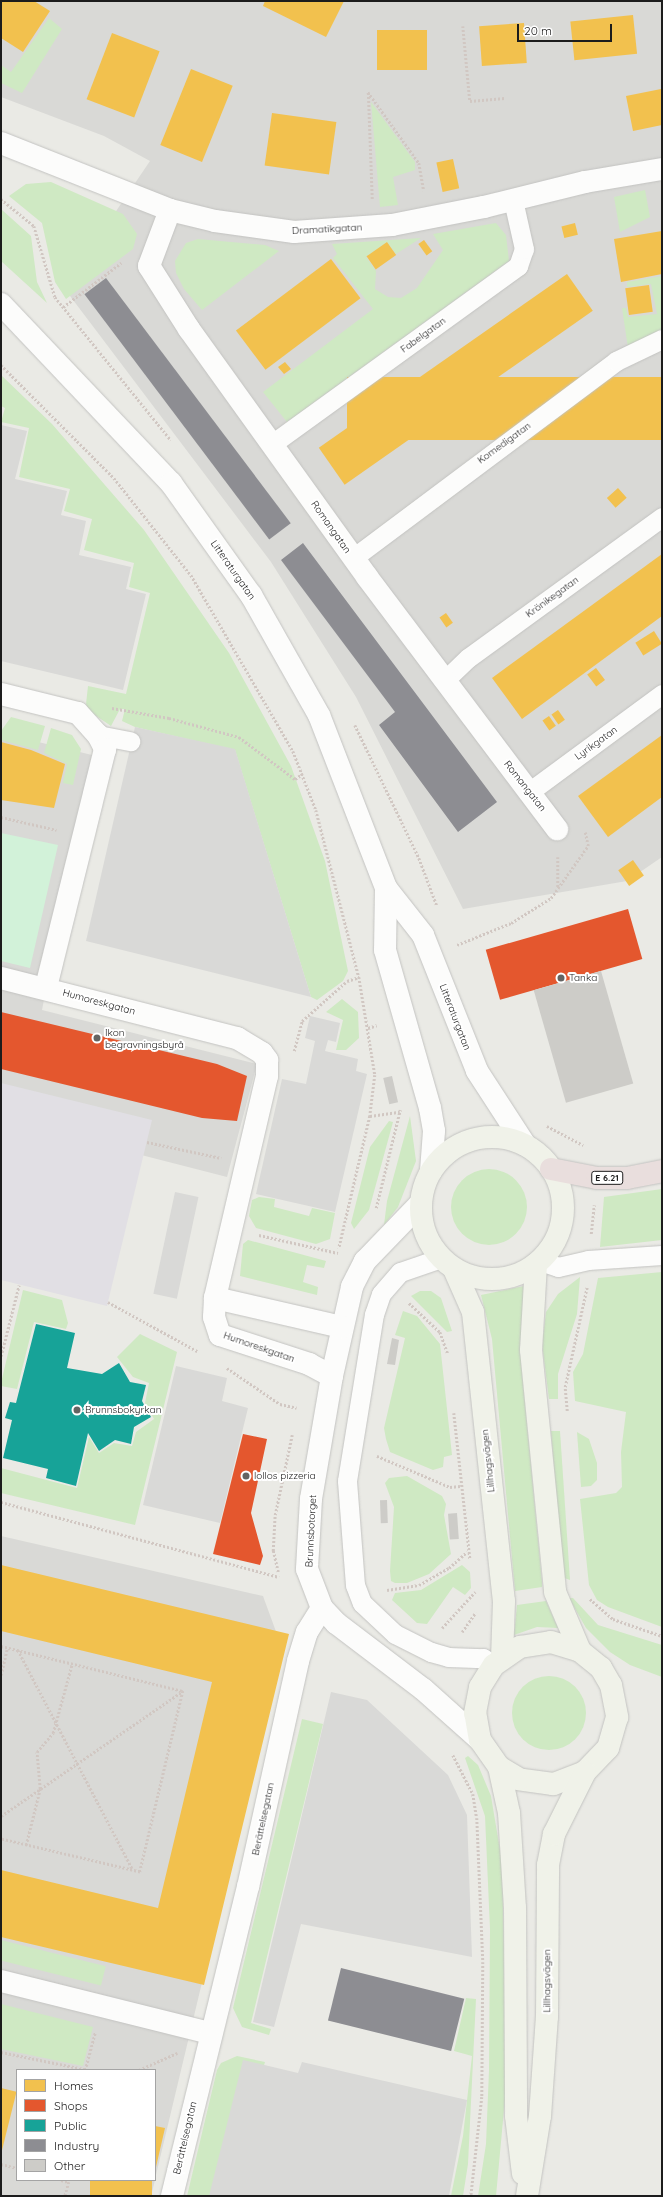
<!DOCTYPE html>
<meta charset="utf-8">
<style>
body{margin:0}
#map{position:relative;width:663px;height:2197px;overflow:hidden;background:#eaeae5;font-family:Quicksand,sans-serif}
div>[style]{position:absolute}
.residential>*{inset:0;background:#d9d9d6}
.grass>*{inset:0;background:#cfe9c3;transform-origin:0 0}
.round{border-radius:50%}
.park>*{inset:0;background:#d2f2d9}
.parking>*{inset:0;background:#d9d9d7;transform-origin:0 0}
.plaza>*{inset:0;background:#e1dfe4}
.homes>*{inset:0;background:#f2c14e;transform-origin:0 0}
.shops>*{inset:0;background:#e4572e;transform-origin:0 0}
.public>*{inset:0;background:#17a398}
.industry>*{inset:0;background:#8d8d92;transform-origin:0 0}
.building>*{inset:0;background:#cdccc8;transform-origin:0 0}
.path>*{height:2.5px;margin-top:-1.25px;transform-origin:0;background:repeating-linear-gradient(90deg,#d1c7c2 0 2px,transparent 0 4px)}
.roads{filter:drop-shadow(0 0 1px #c3c3c1) drop-shadow(0 0 1px #c3c3c1)}
.service>*{height:19px;margin:-9.5px;padding:0 9.5px;transform-origin:9.5px;border-radius:9.5px;background:#fcfcfb}
.minor>*{height:22px;margin:-11px;padding:0 11px;transform-origin:11px;border-radius:11px;background:#fcfcfb}
.tertiary>*{height:22px;margin:-11px;padding:0 11px;transform-origin:11px;border-radius:11px;background:#fcfcfb}
.secondary>*{height:22px;margin:-11px;padding:0 11px;transform-origin:11px;border-radius:11px;background:#f0f2e9}
.secondary>.ring{margin:-11px;padding:0;box-sizing:content-box;background:none;border:22px solid #f0f2e9;border-radius:50%}
.motorway>*{height:22px;margin:-11px;padding:0 11px;transform-origin:11px;border-radius:11px;background:#e9dedd}
.dots>*{width:11px;height:11px;translate:-50% -50%;box-sizing:border-box;border:2px solid #fff;border-radius:50%}
span{translate:-50% -50%;white-space:nowrap;text-align:center;line-height:1.15;-webkit-text-stroke:4px #fff;paint-order:stroke}
.shield-label span{padding:1px 3px;background:#fff;border:1px solid;border-radius:3px;-webkit-text-stroke-width:0}
.shield-label{font-size:9px;color:#1c1c1c;font-weight:700}
.street-label{font-size:10px;color:#1c1c1c}
.poi-label{font-size:10px;color:#1c1c1c}
.left{translate:0 -50%;text-align:left}
.frame{position:absolute;inset:0;border:2px solid #1c1c1c;pointer-events:none}
.legend{position:absolute;left:16px;top:2069px;width:140px;height:112px;box-sizing:border-box;background:#fff;border:1px solid #a4a4a4;margin:0;padding:5px 7px;list-style:none;font-size:12px;color:#1c1c1c}
.legend li{display:flex;align-items:center;gap:8px;height:20px}
.legend b{width:20px;border:1px solid #a4a4a4}
.scale{position:absolute;left:517px;top:24px;width:95px;height:18px;box-sizing:border-box;border:2px solid #1c1c1c;border-top:0;padding-left:5px;font-size:12px;line-height:14px;white-space:nowrap;color:#1c1c1c;-webkit-text-stroke:3px #fff;paint-order:stroke}
</style>
<div id="map">
<div class="residential">
<i style="clip-path:polygon(1px 1px,662px 1px,662px 857px,627px 881px,463px 909px,356px 697px,271px 562px,64px 288px,150px 161px,104px 136px,1px 97px)"></i>
<i style="clip-path:polygon(1px 733px,92px 755px,42px 1010px,257px 1064px,227px 1177px,1px 1119px)"></i>
<i style="clip-path:polygon(1px 1536px,263px 1596px,282px 1648px,155px 2179px,155px 2070px,17px 2070px,17px 2180px,155px 2180px,151px 2196px,1px 2196px)"></i>
</div>
<div class="grass">
<i style="clip-path:polygon(49px 18px,62px 29px,22px 93px,1px 83px,1px 65px,11px 72px)"></i>
<i style="clip-path:polygon(371px 102px,415px 162px,415px 170px,393px 177px,398px 205px,380px 207px)"></i>
<i style="clip-path:polygon(51px 182px,123px 214px,137px 234px,133px 249px,66px 299px,55px 282px,42px 223px,9px 196px,26px 184px)"></i>
<i style="clip-path:polygon(645px 190px,650px 217px,620px 232px,614px 197px)"></i>
<i style="clip-path:polygon(1px 209px,31px 236px,37px 282px,47px 303px,1px 261px)"></i>
<i style="clip-path:polygon(496px 223px,506px 235px,509px 261px,287px 422px,263px 392px,373px 309px,333px 258px,337px 254px,332px 244px,421px 238px,396px 254px,387px 242px,366px 257px,376px 271px,375px 289px,388px 297px,401px 298px,417px 288px,443px 250px,433px 234px)"></i>
<i style="clip-path:polygon(198px 239px,265px 245px,279px 251px,202px 310px,184px 289px,176px 273px,175px 261px,186px 243px)"></i>
<i style="clip-path:polygon(662px 276px,662px 330px,628px 348px,622px 308px,626px 308px,628px 317px,657px 314px,651px 284px,627px 287px,627px 282px)"></i>
<i style="clip-path:polygon(1px 375px,52px 424px,144px 530px,229px 653px,291px 766px,325px 861px,348px 971px,343px 981px,317px 1000px,311px 997px,235px 750px,135px 727px,122px 721px,125px 709px,120px 709px,111px 726px,89px 711px,86px 704px,88px 686px,126px 694px,150px 593px,129px 587px,134px 563px,84px 550px,92px 519px,64px 511px,70px 489px,19px 477px,29px 428px,1px 422px,5px 408px,1px 406px)"></i>
<i style="clip-path:polygon(11px 717px,45px 726px,38px 750px,1px 740px,1px 731px)"></i>
<i style="clip-path:polygon(51px 728px,72px 735px,81px 749px,73px 785px,63px 783px,67px 764px,44px 753px)"></i>
<i style="clip-path:polygon(342px 999px,358px 1012px,359px 1038px,346px 1050px,336px 1050px,343px 1020px,326px 1012px)"></i>
<i style="clip-path:polygon(410px 1116px,416px 1161px,398px 1207px,384px 1225px,387px 1201px)"></i>
<i style="clip-path:polygon(389px 1121px,393px 1122px,369px 1210px,354px 1229px,351px 1223px,370px 1147px)"></i>
<i class="round" style="left:451px;top:1169px;width:76px;height:76px"></i>
<i style="clip-path:polygon(662px 1189px,662px 1240px,600px 1247px,604px 1197px)"></i>
<i style="clip-path:polygon(259px 1197px,275px 1199px,274px 1207px,309px 1216px,312px 1208px,335px 1213px,330px 1239px,316px 1244px,256px 1228px,249px 1216px,252px 1200px)"></i>
<i style="clip-path:polygon(248px 1240px,326px 1261px,324px 1268px,307px 1265px,303px 1282px,318px 1287px,317px 1295px,240px 1276px,243px 1244px)"></i>
<i style="clip-path:polygon(662px 1272px,662px 1627px,608px 1607px,597px 1600px,589px 1585px,580px 1499px,616px 1493px,622px 1487px,621px 1452px,626px 1412px,575px 1401px,573px 1372px,583px 1354px,598px 1278px)"></i>
<i style="clip-path:polygon(580px 1277px,577px 1314px,558px 1374px,558px 1399px,549px 1399px,542px 1344px,546px 1312px,558px 1294px)"></i>
<i style="clip-path:polygon(524px 1286px,520px 1350px,542px 1582px,542px 1587px,515px 1591px,492px 1339px,481px 1295px)"></i>
<i style="clip-path:polygon(23px 1290px,62px 1300px,68px 1323px,66px 1329px,34px 1322px,17px 1389px,1px 1386px,1px 1383px)"></i>
<i style="clip-path:polygon(420px 1291px,431px 1291px,441px 1298px,452px 1331px,447px 1332px,411px 1296px)"></i>
<i style="clip-path:polygon(403px 1311px,417px 1316px,440px 1344px,452px 1455px,444px 1457px,443px 1467px,433px 1470px,390px 1452px,386px 1439px,384px 1428px,405px 1338px,395px 1335px)"></i>
<i style="clip-path:polygon(140px 1334px,177px 1352px,135px 1525px,1px 1493px,1px 1468px,77px 1488px,89px 1437px,99px 1453px,114px 1443px,132px 1446px,136px 1432px,154px 1419px,145px 1403px,149px 1383px,133px 1377px,117px 1357px)"></i>
<i style="clip-path:polygon(551px 1431px,560px 1431px,570px 1580px,564px 1578px,562px 1572px)"></i>
<i style="clip-path:polygon(577px 1432px,589px 1439px,597px 1463px,597px 1480px,591px 1486px,581px 1487px)"></i>
<i style="clip-path:polygon(407px 1476px,442px 1496px,446px 1504px,444px 1515px,451px 1554px,429px 1574px,407px 1583px,395px 1583px,391px 1581px,390px 1571px,394px 1507px,385px 1483px,389px 1478px)"></i>
<i style="clip-path:polygon(462px 1565px,470px 1572px,471px 1588px,465px 1595px,453px 1587px,427px 1624px,417px 1623px,392px 1600px,395px 1593px,421px 1590px)"></i>
<i style="clip-path:polygon(569px 1598px,573px 1598px,598px 1625px,662px 1645px,662px 1677px,630px 1665px,610px 1652px,586px 1628px)"></i>
<i style="clip-path:polygon(546px 1601px,558px 1628px,537px 1627px,514px 1635px,517px 1605px)"></i>
<i class="round" style="left:512px;top:1676px;width:74px;height:74px"></i>
<i style="clip-path:polygon(302px 1719px,323px 1724px,251px 2023px,271px 2029px,269px 2035px,242px 2027px,233px 2008px)"></i>
<i style="clip-path:polygon(468px 1756px,478px 1765px,491px 1796px,502px 1862px,507px 2077px,496px 2196px,478px 2196px,486px 2144px,489px 2070px,490px 1929px,485px 1816px,465px 1758px)"></i>
<i style="left:1px;top:1940px;width:108px;height:20px;rotate:14deg"></i>
<i style="clip-path:polygon(466px 1998px,476px 1999px,468px 2164px,463px 2196px,451px 2196px,463px 2136px,472px 2056px,454px 2051px)"></i>
<i style="clip-path:polygon(1px 2004px,93px 2027px,83px 2066px,1px 2049px)"></i>
<i style="clip-path:polygon(237px 2056px,265px 2062px,263px 2069px,211px 2196px,187px 2196px,217px 2070px,221px 2063px)"></i>
</div>
<div class="park">
<i style="clip-path:polygon(1px 833px,58px 845px,30px 968px,1px 961px)"></i>
</div>
<div class="parking">
<i style="clip-path:polygon(1px 425px,27px 431px,15px 479px,67px 491px,61px 515px,86px 521px,79px 555px,131px 567px,126px 589px,146px 594px,123px 690px,1px 661px)"></i>
<i style="clip-path:polygon(135px 727px,235px 749px,311px 997px,86px 941px)"></i>
<i style="clip-path:polygon(310px 1016px,340px 1023px,336px 1042px,328px 1040px,325px 1051px,358px 1059px,356px 1071px,367px 1074px,335px 1212px,256px 1194px,282px 1079px,306px 1084px,315px 1041px,305px 1038px)"></i>
<i style="left:175px;top:1192px;width:24px;height:104px;rotate:12deg"></i>
<i style="clip-path:polygon(176px 1366px,227px 1378px,222px 1401px,248px 1408px,220px 1523px,143px 1505px)"></i>
<i style="clip-path:polygon(331px 1692px,367px 1700px,448px 1775px,467px 1815px,472px 1957px,301px 1924px,274px 2027px,253px 2022px)"></i>
<i style="clip-path:polygon(243px 2060px,298px 2073px,302px 2062px,467px 2100px,449px 2196px,209px 2196px)"></i>
</div>
<div class="plaza">
<i style="clip-path:polygon(1px 1083px,152px 1120px,107px 1306px,1px 1280px)"></i>
</div>
<div class="homes">
<i style="clip-path:polygon(1px 1px,34px 1px,50px 11px,23px 52px,1px 38px)"></i>
<i style="clip-path:polygon(265px 1px,344px 1px,326px 37px,263px 6px)"></i>
<i style="left:633px;top:15px;width:39px;height:63px;rotate:84deg"></i>
<i style="left:524px;top:23px;width:40px;height:45px;rotate:86deg"></i>
<i style="left:377px;top:30px;width:50px;height:40px"></i>
<i style="left:112px;top:33px;width:51px;height:71px;rotate:21deg"></i>
<i style="left:191px;top:69px;width:45px;height:82px;rotate:22deg"></i>
<i style="clip-path:polygon(661px 89px,662px 125px,633px 131px,626px 96px)"></i>
<i style="left:272px;top:113px;width:65px;height:53px;rotate:8deg"></i>
<i style="left:453px;top:159px;width:30px;height:17px;rotate:78deg"></i>
<i style="left:575px;top:223px;width:12px;height:14px;rotate:76deg"></i>
<i style="clip-path:polygon(662px 231px,662px 274px,621px 282px,614px 239px)"></i>
<i style="left:424px;top:240px;width:14px;height:7px;rotate:54deg"></i>
<i style="left:387px;top:242px;width:16px;height:25px;rotate:55deg"></i>
<i style="left:331px;top:259px;width:49px;height:119px;rotate:53deg"></i>
<i style="left:567px;top:274px;width:45px;height:303px;rotate:55deg"></i>
<i style="left:649px;top:285px;width:27px;height:24px;rotate:82deg"></i>
<i style="clip-path:polygon(285px 362px,291px 369px,284px 374px,278px 367px)"></i>
<i style="left:662px;top:377px;width:63px;height:315px;rotate:90deg"></i>
<i style="left:618px;top:488px;width:13px;height:15px;rotate:48deg"></i>
<i style="clip-path:polygon(662px 554px,662px 616px,522px 719px,492px 678px)"></i>
<i style="left:446px;top:613px;width:12px;height:8px;rotate:55deg"></i>
<i style="left:654px;top:631px;width:15px;height:22px;rotate:58deg"></i>
<i style="left:596px;top:668px;width:15px;height:11px;rotate:53deg"></i>
<i style="left:558px;top:710px;width:12px;height:8px;rotate:55deg"></i>
<i style="left:549px;top:716px;width:12px;height:8px;rotate:55deg"></i>
<i style="clip-path:polygon(662px 735px,662px 797px,608px 837px,578px 796px)"></i>
<i style="clip-path:polygon(1px 742px,31px 750px,65px 764px,54px 808px,1px 800px)"></i>
<i style="left:633px;top:860px;width:19px;height:18px;rotate:55deg"></i>
<i style="clip-path:polygon(1px 1565px,289px 1634px,204px 1985px,1px 1937px,1px 1870px,158px 1908px,212px 1682px,1px 1631px)"></i>
<i style="left:1px;top:2088px;width:16px;height:66px;rotate:14deg"></i>
<i style="clip-path:polygon(155px 2126px,165px 2128px,156px 2167px,155px 2167px)"></i>
<i style="left:90px;top:2180px;width:62px;height:16px"></i>
</div>
<div class="shops">
<i style="left:628px;top:909px;width:52px;height:148px;rotate:74deg"></i>
<i style="clip-path:polygon(1px 1012px,217px 1064px,247px 1076px,237px 1121px,202px 1118px,1px 1069px)"></i>
<i style="clip-path:polygon(243px 1434px,267px 1439px,251px 1513px,263px 1556px,260px 1565px,213px 1554px)"></i>
</div>
<div class="public">
<i style="clip-path:polygon(36px 1324px,75px 1333px,67px 1368px,102px 1374px,119px 1363px,130px 1382px,146px 1385px,142px 1401px,151px 1417px,134px 1427px,131px 1444px,115px 1440px,99px 1451px,88px 1433px,76px 1486px,46px 1478px,48px 1469px,3px 1458px,12px 1420px,5px 1418px,10px 1402px,16px 1403px)"></i>
</div>
<div class="industry">
<i style="left:106px;top:278px;width:307px;height:27px;rotate:53deg"></i>
<i style="clip-path:polygon(303px 543px,497px 802px,458px 832px,379px 725px,395px 712px,281px 560px)"></i>
<i style="left:341px;top:1968px;width:127px;height:54px;rotate:14deg"></i>
</div>
<div class="building">
<i style="left:601px;top:971px;width:117px;height:70px;rotate:74deg"></i>
<i style="left:392px;top:1076px;width:27px;height:9px;rotate:77deg"></i>
<i style="clip-path:polygon(392px 1338px,399px 1340px,395px 1365px,387px 1364px)"></i>
<i style="left:387px;top:1500px;width:23px;height:7px;rotate:88deg"></i>
<i style="left:457px;top:1513px;width:26px;height:9px;rotate:86deg"></i>
</div>
<div class="path">
<i style="left:463px;top:26px;width:75px;rotate:84.7deg"></i>
<i style="left:470px;top:101px;width:35px;rotate:-5deg"></i>
<i style="left:1px;top:199px;width:43px;rotate:39.3deg"></i>
<i style="left:34px;top:226px;width:74px;rotate:73.5deg"></i>
<i style="left:55px;top:297px;width:184px;rotate:51deg"></i>
<i style="left:372px;top:199px;width:107px;rotate:-92.1deg"></i>
<i style="left:368px;top:92px;width:87px;rotate:54.3deg"></i>
<i style="left:419px;top:163px;width:28px;rotate:80deg"></i>
<i style="left:63px;top:307px;width:73px;rotate:-37.2deg"></i>
<i style="left:1px;top:365px;width:160px;rotate:45deg"></i>
<i style="left:114px;top:478px;width:124px;rotate:51.6deg"></i>
<i style="left:191px;top:575px;width:203px;rotate:59.9deg"></i>
<i style="left:293px;top:751px;width:63px;rotate:68.7deg"></i>
<i style="left:316px;top:810px;width:172px;rotate:75.6deg"></i>
<i style="left:359px;top:977px;width:99px;rotate:80.7deg"></i>
<i style="left:375px;top:1075px;width:41px;rotate:97deg"></i>
<i style="left:370px;top:1116px;width:136px;rotate:103.2deg"></i>
<i style="left:112px;top:708px;width:58px;rotate:10deg"></i>
<i style="left:169px;top:718px;width:73px;rotate:15.2deg"></i>
<i style="left:239px;top:737px;width:70px;rotate:36.9deg"></i>
<i style="left:295px;top:779px;width:9px;rotate:-36deg"></i>
<i style="left:355px;top:725px;width:148px;rotate:64.3deg"></i>
<i style="left:419px;top:858px;width:51px;rotate:69.4deg"></i>
<i style="left:1px;top:817px;width:57px;rotate:13.1deg"></i>
<i style="left:558px;top:857px;width:31px;rotate:90deg"></i>
<i style="left:457px;top:945px;width:58px;rotate:-22.2deg"></i>
<i style="left:511px;top:923px;width:47px;rotate:-32deg"></i>
<i style="left:551px;top:898px;width:64px;rotate:-54.6deg"></i>
<i style="left:588px;top:846px;width:14px;rotate:-102deg"></i>
<i style="left:368px;top:1028px;width:9px;rotate:-18deg"></i>
<i style="left:294px;top:1051px;width:31px;rotate:-75deg"></i>
<i style="left:302px;top:1021px;width:60px;rotate:-41.6deg"></i>
<i style="left:347px;top:981px;width:13px;rotate:-18deg"></i>
<i style="left:370px;top:1116px;width:30px;rotate:-8deg"></i>
<i style="left:547px;top:1126px;width:41px;rotate:27.8deg"></i>
<i style="left:147px;top:1142px;width:76px;rotate:12.2deg"></i>
<i style="left:376px;top:1208px;width:101px;rotate:-76.2deg"></i>
<i style="left:591px;top:1234px;width:29px;rotate:-84deg"></i>
<i style="left:259px;top:1235px;width:81px;rotate:12.8deg"></i>
<i style="left:108px;top:1302px;width:102px;rotate:28.8deg"></i>
<i style="left:409px;top:1303px;width:42px;rotate:43.1deg"></i>
<i style="left:440px;top:1332px;width:23px;rotate:70deg"></i>
<i style="left:1px;top:1356px;width:73px;rotate:-75.8deg"></i>
<i style="left:227px;top:1368px;width:64px;rotate:34.2deg"></i>
<i style="left:280px;top:1404px;width:17px;rotate:13deg"></i>
<i style="left:567px;top:1411px;width:24px;rotate:-95deg"></i>
<i style="left:565px;top:1387px;width:102px;rotate:-77.6deg"></i>
<i style="left:454px;top:1413px;width:147px;rotate:83.7deg"></i>
<i style="left:377px;top:1456px;width:79px;rotate:23deg"></i>
<i style="left:450px;top:1487px;width:10px;rotate:-6deg"></i>
<i style="left:1px;top:1502px;width:288px;rotate:15.1deg"></i>
<i style="left:278px;top:1572px;width:22px;rotate:-103deg"></i>
<i style="left:273px;top:1551px;width:36px;rotate:-87deg"></i>
<i style="left:275px;top:1515px;width:82px;rotate:-78deg"></i>
<i style="left:387px;top:1590px;width:32px;rotate:-9deg"></i>
<i style="left:419px;top:1585px;width:34px;rotate:-30deg"></i>
<i style="left:449px;top:1568px;width:24px;rotate:-42deg"></i>
<i style="left:590px;top:1599px;width:30px;rotate:41deg"></i>
<i style="left:613px;top:1619px;width:52px;rotate:19.1deg"></i>
<i style="left:442px;top:1628px;width:49px;rotate:-47.5deg"></i>
<i style="left:462px;top:1632px;width:24px;rotate:-55deg"></i>
<i style="left:1px;top:1646px;width:187px;rotate:13.9deg"></i>
<i style="left:183px;top:1691px;width:186px;rotate:103.4deg"></i>
<i style="left:140px;top:1872px;width:143px;rotate:-166.6deg"></i>
<i style="left:18px;top:1650px;width:248px;rotate:62.4deg"></i>
<i style="left:1px;top:1675px;width:28px;rotate:-77deg"></i>
<i style="left:453px;top:1755px;width:44px;rotate:62.9deg"></i>
<i style="left:473px;top:1794px;width:24px;rotate:81deg"></i>
<i style="left:477px;top:1818px;width:144px;rotate:87.6deg"></i>
<i style="left:483px;top:1962px;width:135px;rotate:90.4deg"></i>
<i style="left:482px;top:2097px;width:100px;rotate:96.3deg"></i>
<i style="left:1px;top:1816px;width:221px;rotate:-34.5deg"></i>
<i style="left:26px;top:1845px;width:58px;rotate:-76deg"></i>
<i style="left:40px;top:1789px;width:37px;rotate:-95deg"></i>
<i style="left:37px;top:1752px;width:25px;rotate:-50deg"></i>
<i style="left:53px;top:1733px;width:72px;rotate:-74.6deg"></i>
<i style="left:1px;top:2052px;width:89px;rotate:11.7deg"></i>
<i style="left:85px;top:2070px;width:39px;rotate:-75deg"></i>
<i style="left:139px;top:2070px;width:42px;rotate:-24.1deg"></i>
<i style="left:1px;top:2164px;width:16px;rotate:14deg"></i>
<i style="left:61px;top:2180px;width:8px;rotate:14deg"></i>
<i style="left:69px;top:2182px;width:15px;rotate:106deg"></i>
</div>
<div class="roads">
<div class="service">
<i style="left:272px;top:444px;width:304px;rotate:-35.9deg"></i>
<i style="left:518px;top:266px;width:18px;rotate:-71deg"></i>
<i style="left:524px;top:249px;width:50px;rotate:-102.7deg"></i>
<i style="left:353px;top:558px;width:329px;rotate:-36.8deg"></i>
<i style="left:616px;top:361px;width:51px;rotate:-25.6deg"></i>
<i style="left:444px;top:681px;width:33px;rotate:-44deg"></i>
<i style="left:468px;top:658px;width:240px;rotate:-36deg"></i>
<i style="left:98px;top:735px;width:33px;rotate:11deg"></i>
<i style="left:529px;top:792px;width:165px;rotate:-36.4deg"></i>
<i style="left:441px;top:1258px;width:43px;rotate:161.1deg"></i>
<i style="left:400px;top:1272px;width:29px;rotate:131deg"></i>
<i style="left:381px;top:1294px;width:21px;rotate:109deg"></i>
<i style="left:374px;top:1314px;width:169px;rotate:99.2deg"></i>
<i style="left:347px;top:1481px;width:104px;rotate:85.6deg"></i>
<i style="left:355px;top:1585px;width:19px;rotate:69deg"></i>
<i style="left:362px;top:1603px;width:45px;rotate:43.2deg"></i>
<i style="left:395px;top:1634px;width:40px;rotate:26.6deg"></i>
<i style="left:431px;top:1652px;width:18px;rotate:16deg"></i>
<i style="left:448px;top:1657px;width:35px;rotate:2deg"></i>
<i style="left:483px;top:1658px;width:13px;rotate:32deg"></i>
<i style="left:540px;top:1261px;width:19px;rotate:18deg"></i>
<i style="left:558px;top:1267px;width:31px;rotate:-13deg"></i>
<i style="left:588px;top:1260px;width:74px;rotate:-3.9deg"></i>
</div>
<div class="minor">
<i style="left:1px;top:143px;width:182px;rotate:21.6deg"></i>
<i style="left:170px;top:210px;width:46px;rotate:13.7deg"></i>
<i style="left:215px;top:221px;width:80px;rotate:7.9deg"></i>
<i style="left:294px;top:232px;width:98px;rotate:-4.1deg"></i>
<i style="left:392px;top:225px;width:94px;rotate:-11.1deg"></i>
<i style="left:484px;top:207px;width:104px;rotate:-13.9deg"></i>
<i style="left:585px;top:182px;width:78px;rotate:-9.6deg"></i>
<i style="left:170px;top:210px;width:60px;rotate:110.6deg"></i>
<i style="left:149px;top:266px;width:75px;rotate:57.6deg"></i>
<i style="left:189px;top:329px;width:305px;rotate:54.3deg"></i>
<i style="left:367px;top:577px;width:316px;rotate:53deg"></i>
<i style="left:1px;top:694px;width:79px;rotate:13.9deg"></i>
<i style="left:78px;top:713px;width:30px;rotate:48deg"></i>
<i style="left:98px;top:735px;width:16px;rotate:63deg"></i>
<i style="left:105px;top:749px;width:246px;rotate:103.9deg"></i>
<i style="left:1px;top:978px;width:244px;rotate:14.3deg"></i>
<i style="left:237px;top:1038px;width:29px;rotate:31deg"></i>
<i style="left:262px;top:1053px;width:9px;rotate:54deg"></i>
<i style="left:267px;top:1060px;width:16px;rotate:90deg"></i>
<i style="left:267px;top:1076px;width:228px;rotate:103.2deg"></i>
<i style="left:215px;top:1298px;width:19px;rotate:93deg"></i>
<i style="left:214px;top:1317px;width:19px;rotate:72deg"></i>
<i style="left:220px;top:1335px;width:94px;rotate:18deg"></i>
<i style="left:309px;top:1364px;width:26px;rotate:28deg"></i>
<i style="left:421px;top:1203px;width:81px;rotate:134deg"></i>
<i style="left:365px;top:1261px;width:29px;rotate:117deg"></i>
<i style="left:352px;top:1287px;width:91px;rotate:102.7deg"></i>
<i style="left:332px;top:1376px;width:125px;rotate:99.7deg"></i>
<i style="left:311px;top:1499px;width:70px;rotate:93.3deg"></i>
<i style="left:307px;top:1569px;width:42px;rotate:69deg"></i>
<i style="left:322px;top:1608px;width:21px;rotate:47deg"></i>
<i style="left:336px;top:1623px;width:109px;rotate:37.2deg"></i>
<i style="left:423px;top:1689px;width:76px;rotate:41.8deg"></i>
<i style="left:215px;top:1298px;width:130px;rotate:12.9deg"></i>
<i style="left:1px;top:1981px;width:215px;rotate:14deg"></i>
<i style="left:172px;top:2196px;width:318px;rotate:-76.2deg"></i>
<i style="left:248px;top:1887px;width:231px;rotate:-77.5deg"></i>
<i style="left:298px;top:1661px;width:30px;rotate:-73deg"></i>
<i style="left:307px;top:1632px;width:28px;rotate:-58deg"></i>
</div>
<div class="tertiary">
<i style="left:1px;top:304px;width:247px;rotate:46.5deg"></i>
<i style="left:171px;top:483px;width:138px;rotate:54.5deg"></i>
<i style="left:251px;top:595px;width:138px;rotate:60.5deg"></i>
<i style="left:319px;top:715px;width:186px;rotate:68.8deg"></i>
<i style="left:386px;top:888px;width:60px;rotate:51.8deg"></i>
<i style="left:423px;top:935px;width:146px;rotate:68.3deg"></i>
<i style="left:477px;top:1071px;width:88px;rotate:57deg"></i>
<i style="left:386px;top:888px;width:62px;rotate:90.9deg"></i>
<i style="left:385px;top:950px;width:164px;rotate:74.1deg"></i>
<i style="left:430px;top:1108px;width:23px;rotate:80deg"></i>
<i style="left:434px;top:1131px;width:40px;rotate:94.3deg"></i>
</div>
<div class="secondary">
<i class="ring" style="left:421px;top:1137px;width:120px;height:120px"></i>
<i style="left:536px;top:1264px;width:86px;rotate:93.3deg"></i>
<i style="left:531px;top:1350px;width:243px;rotate:84.3deg"></i>
<i style="left:555px;top:1592px;width:64px;rotate:67deg"></i>
<i style="left:580px;top:1651px;width:27px;rotate:39deg"></i>
<i style="left:601px;top:1668px;width:20px;rotate:60deg"></i>
<i style="left:611px;top:1685px;width:33px;rotate:79deg"></i>
<i style="left:617px;top:1717px;width:32px;rotate:106deg"></i>
<i style="left:608px;top:1748px;width:33px;rotate:134deg"></i>
<i style="left:585px;top:1772px;width:34px;rotate:159deg"></i>
<i style="left:553px;top:1784px;width:34px;rotate:-172deg"></i>
<i style="left:519px;top:1779px;width:23px;rotate:-149deg"></i>
<i style="left:499px;top:1767px;width:33px;rotate:-125deg"></i>
<i style="left:480px;top:1740px;width:27px;rotate:-100deg"></i>
<i style="left:475px;top:1713px;width:26px;rotate:-79deg"></i>
<i style="left:480px;top:1687px;width:26px;rotate:-58deg"></i>
<i style="left:494px;top:1665px;width:32px;rotate:-35deg"></i>
<i style="left:520px;top:1647px;width:31px;rotate:-9deg"></i>
<i style="left:551px;top:1642px;width:30px;rotate:17deg"></i>
<i style="left:454px;top:1269px;width:47px;rotate:66.2deg"></i>
<i style="left:473px;top:1312px;width:291px;rotate:83.9deg"></i>
<i style="left:504px;top:1601px;width:56px;rotate:92deg"></i>
<i style="left:499px;top:1767px;width:47px;rotate:77.7deg"></i>
<i style="left:509px;top:1813px;width:95px;rotate:86.4deg"></i>
<i style="left:515px;top:1908px;width:208px;rotate:89.7deg"></i>
<i style="left:516px;top:2116px;width:58px;rotate:83.1deg"></i>
<i style="left:527px;top:2196px;width:81px;rotate:-80.8deg"></i>
<i style="left:540px;top:2116px;width:99px;rotate:-86deg"></i>
<i style="left:547px;top:2017px;width:152px;rotate:-89.6deg"></i>
<i style="left:548px;top:1865px;width:32px;rotate:-79deg"></i>
<i style="left:554px;top:1834px;width:69px;rotate:-63.4deg"></i>
</div>
<div class="motorway">
<i style="left:551px;top:1169px;width:47px;rotate:11.1deg"></i>
<i style="left:597px;top:1178px;width:30px"></i>
<i style="left:627px;top:1178px;width:36px;rotate:-11deg"></i>
</div>
</div>
<div class="dots">
<i style="left:561px;top:978px;background:#646462"></i>
<i style="left:97px;top:1038px;background:#646462"></i>
<i style="left:77px;top:1410px;background:#646462"></i>
<i style="left:246px;top:1476px;background:#646462"></i>
</div>
<div class="shield-label">
<span style="left:607px;top:1178px">E 6.21</span>
</div>
<div class="street-label">
<span style="left:327px;top:229px;rotate:-3deg">Dramatikgatan</span>
<span style="left:423px;top:335px;rotate:-36deg">Fabelgatan</span>
<span style="left:504px;top:443px;rotate:-36deg">Komedigatan</span>
<span style="left:331px;top:527px;rotate:55deg">Romangatan</span>
<span style="left:233px;top:570px;rotate:55deg">Litteraturgatan</span>
<span style="left:552px;top:597px;rotate:-36deg">Krönikegatan</span>
<span style="left:596px;top:743px;rotate:-36deg">Lyrikgatan</span>
<span style="left:525px;top:786px;rotate:52deg">Romangatan</span>
<span style="left:99px;top:1002px;rotate:15deg">Humoreskgatan</span>
<span style="left:455px;top:1017px;rotate:69deg">Litteraturgatan</span>
<span style="left:259px;top:1347px;rotate:19deg">Humoreskgatan</span>
<span style="left:488px;top:1461px;rotate:-96deg">Lillhagsvägen</span>
<span style="left:311px;top:1531px;rotate:-87deg">Brunnsbotorget</span>
<span style="left:263px;top:1819px;rotate:-78deg">Berättelsegatan</span>
<span style="left:547px;top:1981px;rotate:-90deg">Lillhagsvägen</span>
<span style="left:185px;top:2138px;rotate:-77deg">Berättelsegatan</span>
</div>
<div class="poi-label">
<span class="left" style="left:569px;top:978px">Tanka</span>
<span class="left" style="left:105px;top:1038px">Ikon<br>begravningsbyrå</span>
<span class="left" style="left:85px;top:1410px">Brunnsbokyrkan</span>
<span class="left" style="left:254px;top:1476px">lollos pizzeria</span>
</div>
<div class="frame"></div>
<ul class="legend">
<li><b style="height:11px;background:#f2c14e"></b>Homes</li>
<li><b style="height:11px;background:#e4572e"></b>Shops</li>
<li><b style="height:11px;background:#17a398"></b>Public</li>
<li><b style="height:11px;background:#8d8d92"></b>Industry</li>
<li><b style="height:11px;background:#cdccc8"></b>Other</li>
</ul>
<div class="scale">20 m</div>
</div>
